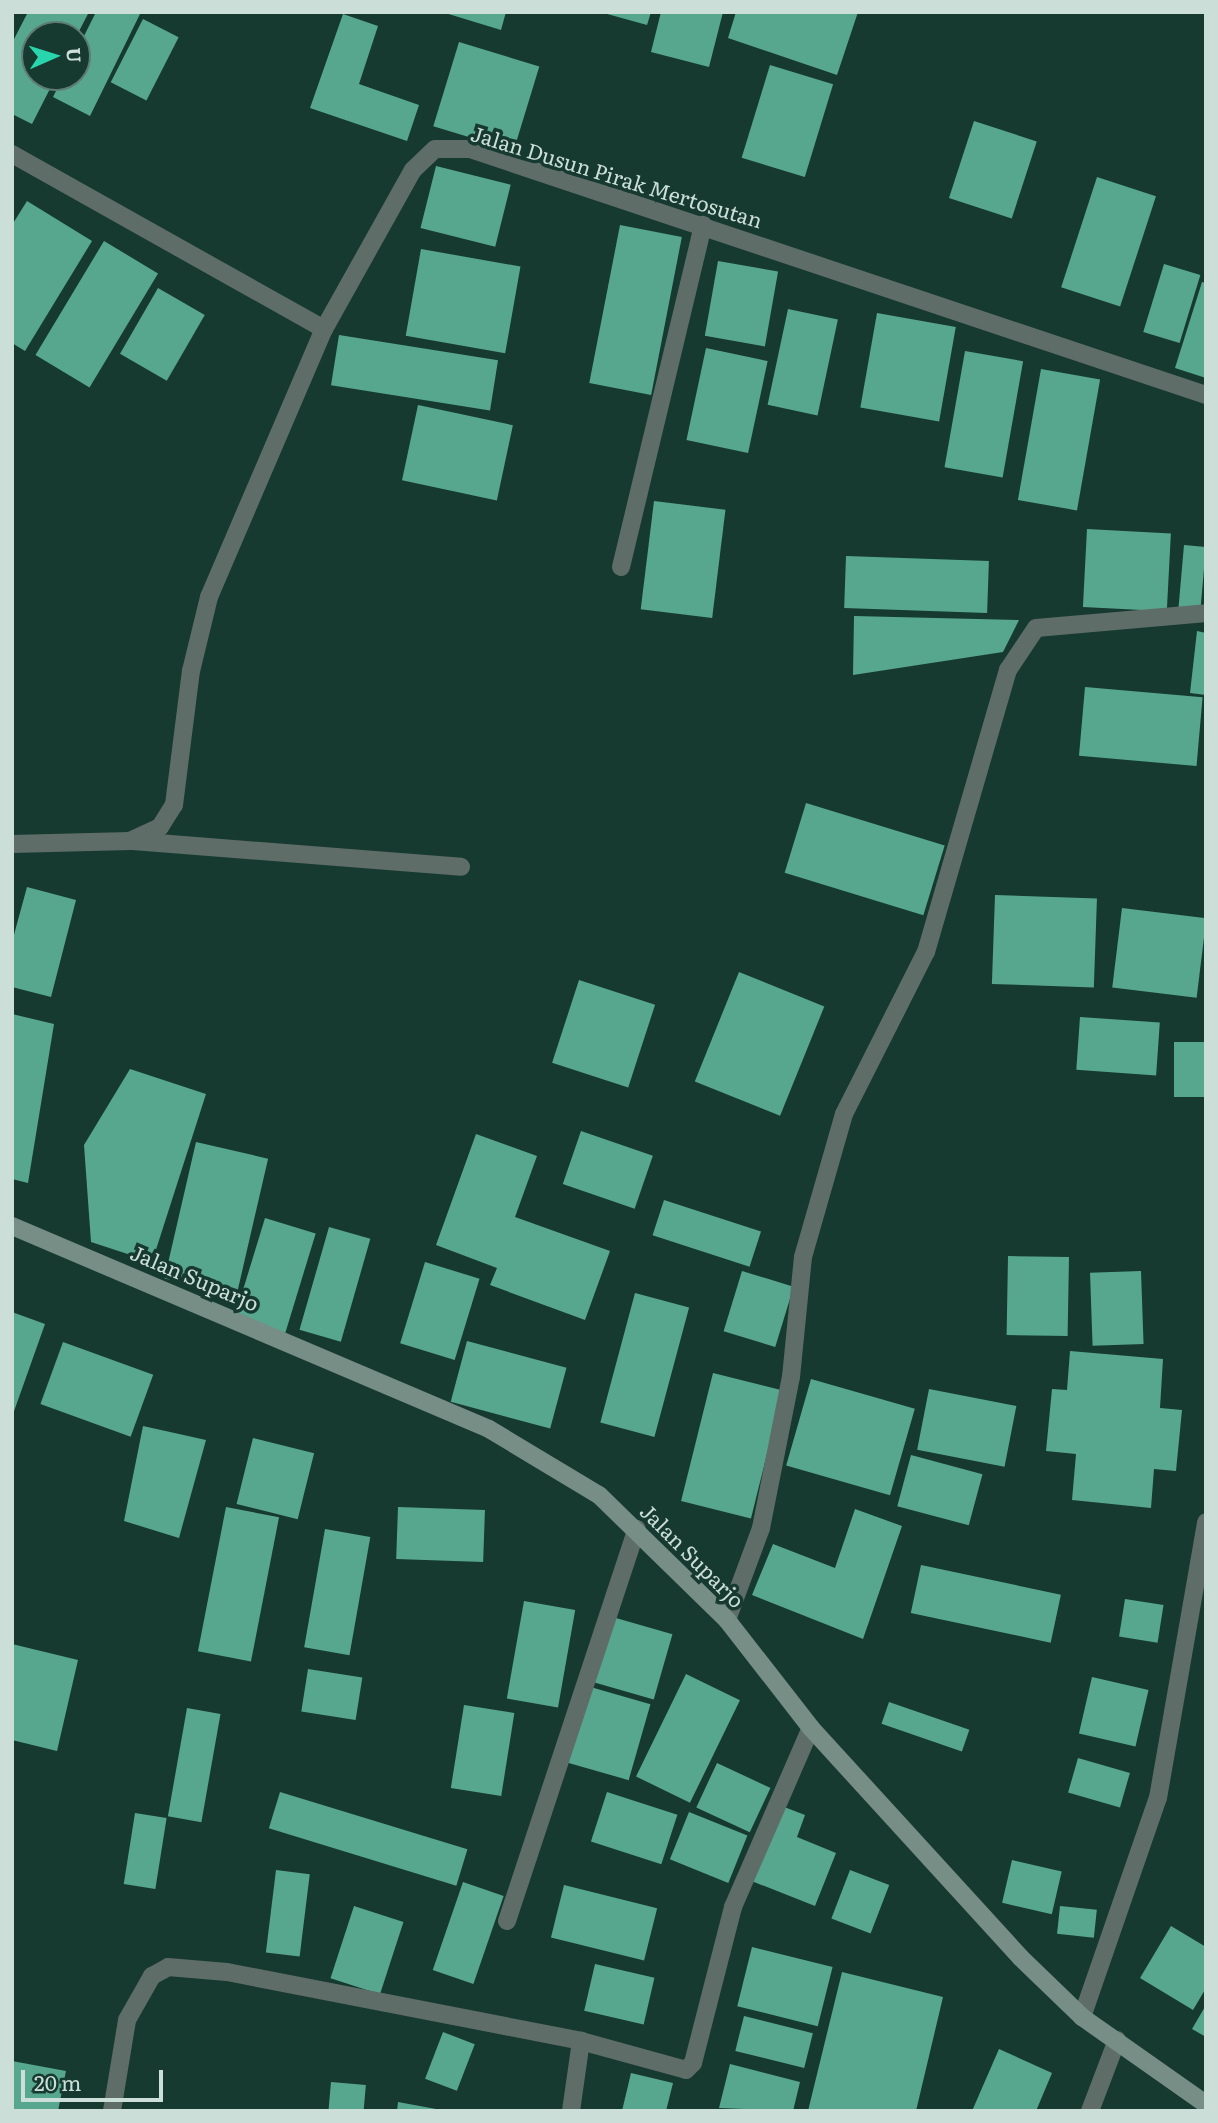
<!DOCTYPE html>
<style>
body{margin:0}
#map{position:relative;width:1218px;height:2123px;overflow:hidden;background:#173a30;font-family:Literata,serif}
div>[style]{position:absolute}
.building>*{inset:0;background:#57a78f;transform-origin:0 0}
.lane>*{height:18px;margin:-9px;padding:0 9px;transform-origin:9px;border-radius:9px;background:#5e6d68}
.street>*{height:18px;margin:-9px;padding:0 9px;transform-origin:9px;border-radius:9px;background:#5e6d68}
.secondary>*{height:18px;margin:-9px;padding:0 9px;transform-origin:9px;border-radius:9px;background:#768e86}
span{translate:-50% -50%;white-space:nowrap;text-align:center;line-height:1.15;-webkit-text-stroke:7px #173a30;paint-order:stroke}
.street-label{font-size:21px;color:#cbded7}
.frame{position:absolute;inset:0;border:14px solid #cbded7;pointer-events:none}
.north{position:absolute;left:21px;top:21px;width:70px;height:70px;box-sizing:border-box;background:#173a30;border:2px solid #5f7c73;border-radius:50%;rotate:87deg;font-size:19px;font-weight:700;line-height:28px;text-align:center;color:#cbded7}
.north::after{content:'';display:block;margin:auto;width:24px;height:32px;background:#29d5ad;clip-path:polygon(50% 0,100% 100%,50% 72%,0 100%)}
.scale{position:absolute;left:21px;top:2070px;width:142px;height:32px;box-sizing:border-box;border:4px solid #cbded7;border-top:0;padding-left:9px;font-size:21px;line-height:24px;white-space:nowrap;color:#cbded7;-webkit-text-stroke:5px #173a30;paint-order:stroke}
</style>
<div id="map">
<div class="building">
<i style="clip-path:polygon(28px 12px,89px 12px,77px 35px,35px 35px,35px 77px,56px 77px,32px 124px,12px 114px,12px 43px)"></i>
<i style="clip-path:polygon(96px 12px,140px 14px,90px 116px,53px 97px,63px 77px,77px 77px,77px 50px)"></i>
<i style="clip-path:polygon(442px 12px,506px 12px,501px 30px)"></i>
<i style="clip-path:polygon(600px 12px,651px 12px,647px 25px)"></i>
<i style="clip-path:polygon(661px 12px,723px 12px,709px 67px,651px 52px)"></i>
<i style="clip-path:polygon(736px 12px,858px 12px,837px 75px,728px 38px)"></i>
<i style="clip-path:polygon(343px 14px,378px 26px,359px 84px,419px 105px,407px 141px,310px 108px)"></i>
<i style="left:143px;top:19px;width:40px;height:71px;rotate:27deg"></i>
<i style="left:459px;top:42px;width:84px;height:88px;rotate:17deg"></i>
<i style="left:770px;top:65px;width:66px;height:97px;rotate:17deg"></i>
<i style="left:974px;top:121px;width:66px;height:81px;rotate:18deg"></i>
<i style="left:436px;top:166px;width:77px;height:64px;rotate:14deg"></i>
<i style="left:1097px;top:177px;width:62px;height:116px;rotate:18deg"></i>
<i style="clip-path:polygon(27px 201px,92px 241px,25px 351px,12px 343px,12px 225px)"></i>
<i style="left:620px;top:225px;width:63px;height:161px;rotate:11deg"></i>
<i style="left:104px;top:241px;width:63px;height:133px;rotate:31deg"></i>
<i style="left:421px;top:249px;width:101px;height:88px;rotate:10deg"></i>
<i style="left:718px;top:261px;width:61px;height:76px;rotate:10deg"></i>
<i style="left:1164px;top:264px;width:38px;height:71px;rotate:17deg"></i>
<i style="clip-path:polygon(1202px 282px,1206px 283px,1206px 378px,1175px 368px)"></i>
<i style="left:158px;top:288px;width:54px;height:76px;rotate:30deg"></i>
<i style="left:788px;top:309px;width:51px;height:98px;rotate:12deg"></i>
<i style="left:877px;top:313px;width:80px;height:96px;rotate:10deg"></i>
<i style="left:339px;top:335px;width:161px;height:51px;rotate:9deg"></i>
<i style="left:706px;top:348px;width:63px;height:94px;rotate:12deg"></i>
<i style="left:965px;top:351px;width:59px;height:118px;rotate:10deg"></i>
<i style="left:1041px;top:369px;width:60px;height:133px;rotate:10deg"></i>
<i style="left:418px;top:405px;width:97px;height:77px;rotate:12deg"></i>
<i style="left:654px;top:501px;width:72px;height:109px;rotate:7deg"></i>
<i style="left:1087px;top:529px;width:84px;height:78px;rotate:3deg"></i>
<i style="left:1184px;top:545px;width:22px;height:64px;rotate:5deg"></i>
<i style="left:846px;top:556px;width:143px;height:52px;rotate:2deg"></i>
<i style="clip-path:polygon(854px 616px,1019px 620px,1003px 652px,853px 675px)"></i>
<i style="clip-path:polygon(1197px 631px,1206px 633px,1206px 695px,1190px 693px)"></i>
<i style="left:1085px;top:687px;width:118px;height:69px;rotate:5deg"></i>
<i style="left:806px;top:803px;width:145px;height:73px;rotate:17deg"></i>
<i style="clip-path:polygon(27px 887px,76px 900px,51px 997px,12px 987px,12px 942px)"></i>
<i style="left:995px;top:895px;width:102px;height:89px;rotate:2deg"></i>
<i style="left:1122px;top:908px;width:85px;height:80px;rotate:7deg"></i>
<i style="left:739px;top:972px;width:92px;height:118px;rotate:22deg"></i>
<i style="left:579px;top:980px;width:80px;height:87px;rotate:18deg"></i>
<i style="clip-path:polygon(12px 1014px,54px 1024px,28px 1183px,12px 1179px)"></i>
<i style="left:1080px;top:1017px;width:80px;height:53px;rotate:4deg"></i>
<i style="left:1174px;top:1042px;width:32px;height:55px"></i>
<i style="clip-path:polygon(130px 1069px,206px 1094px,152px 1262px,91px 1242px,84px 1145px)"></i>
<i style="left:581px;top:1131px;width:76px;height:56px;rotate:19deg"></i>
<i style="clip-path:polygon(476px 1134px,537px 1156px,515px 1217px,610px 1251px,585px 1320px,490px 1285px,497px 1268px,436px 1245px)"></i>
<i style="left:196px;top:1142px;width:74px;height:140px;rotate:13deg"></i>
<i style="left:664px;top:1200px;width:102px;height:37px;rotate:18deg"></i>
<i style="left:265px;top:1218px;width:53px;height:104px;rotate:17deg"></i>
<i style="left:329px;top:1227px;width:43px;height:107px;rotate:16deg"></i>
<i style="left:1008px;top:1256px;width:61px;height:79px;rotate:1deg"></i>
<i style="left:425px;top:1262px;width:57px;height:85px;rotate:17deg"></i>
<i style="left:742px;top:1271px;width:54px;height:63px;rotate:17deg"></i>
<i style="left:1141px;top:1271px;width:73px;height:51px;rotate:88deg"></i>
<i style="left:635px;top:1293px;width:56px;height:134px;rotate:15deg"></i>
<i style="clip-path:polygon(12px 1312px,45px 1324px,13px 1414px,12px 1414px)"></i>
<i style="left:467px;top:1341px;width:103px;height:63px;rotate:15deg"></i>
<i style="left:63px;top:1342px;width:96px;height:66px;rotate:20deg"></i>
<i style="clip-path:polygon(1070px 1351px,1163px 1359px,1160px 1408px,1182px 1410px,1176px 1471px,1154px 1469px,1151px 1508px,1072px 1500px,1076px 1454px,1046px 1451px,1052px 1389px,1067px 1390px)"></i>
<i style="left:713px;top:1373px;width:72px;height:132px;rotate:14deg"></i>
<i style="left:811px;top:1379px;width:108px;height:90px;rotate:16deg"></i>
<i style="left:929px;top:1389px;width:89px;height:62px;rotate:11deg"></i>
<i style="clip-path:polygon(143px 1426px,206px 1440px,179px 1538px,124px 1521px)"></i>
<i style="left:253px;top:1438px;width:63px;height:68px;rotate:14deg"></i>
<i style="left:911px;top:1455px;width:74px;height:53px;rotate:15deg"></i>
<i style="left:226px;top:1507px;width:54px;height:147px;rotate:11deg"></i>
<i style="left:398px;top:1507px;width:87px;height:52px;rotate:2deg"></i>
<i style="clip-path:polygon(855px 1509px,902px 1526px,863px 1639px,752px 1595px,773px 1544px,835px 1568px)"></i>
<i style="left:325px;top:1529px;width:46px;height:120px;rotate:10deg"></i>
<i style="left:921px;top:1565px;width:143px;height:49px;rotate:12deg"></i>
<i style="left:1125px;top:1599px;width:39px;height:38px;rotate:9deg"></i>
<i style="left:524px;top:1601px;width:52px;height:99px;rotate:10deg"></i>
<i style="left:609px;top:1616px;width:66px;height:68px;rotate:16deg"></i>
<i style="clip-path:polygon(12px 1644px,78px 1660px,57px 1751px,12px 1740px)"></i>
<i style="left:308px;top:1669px;width:55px;height:43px;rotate:9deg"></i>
<i style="left:686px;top:1674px;width:60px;height:114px;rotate:26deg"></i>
<i style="left:1092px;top:1677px;width:58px;height:58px;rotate:13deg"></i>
<i style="left:587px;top:1686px;width:66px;height:79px;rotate:16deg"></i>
<i style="left:889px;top:1702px;width:85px;height:23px;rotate:19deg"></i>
<i style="left:464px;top:1705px;width:51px;height:84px;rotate:9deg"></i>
<i style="left:187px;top:1708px;width:34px;height:110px;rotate:10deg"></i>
<i style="left:1078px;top:1758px;width:54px;height:36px;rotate:16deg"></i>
<i style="left:717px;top:1763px;width:59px;height:49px;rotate:25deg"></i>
<i style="left:280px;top:1792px;width:196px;height:38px;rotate:17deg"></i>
<i style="left:607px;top:1792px;width:74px;height:52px;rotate:18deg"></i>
<i style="clip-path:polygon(779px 1805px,805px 1815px,797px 1837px,836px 1853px,815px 1906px,749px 1880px)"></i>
<i style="left:689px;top:1812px;width:63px;height:51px;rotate:22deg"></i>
<i style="left:135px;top:1813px;width:32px;height:72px;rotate:9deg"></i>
<i style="left:1012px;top:1860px;width:51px;height:44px;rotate:13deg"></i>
<i style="left:276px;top:1870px;width:34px;height:83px;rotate:7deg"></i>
<i style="left:850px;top:1870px;width:42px;height:52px;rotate:21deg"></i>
<i style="left:463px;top:1882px;width:43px;height:93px;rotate:19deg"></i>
<i style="left:564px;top:1885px;width:96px;height:54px;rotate:14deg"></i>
<i style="left:354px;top:1906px;width:52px;height:76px;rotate:18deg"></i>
<i style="left:1060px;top:1906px;width:37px;height:28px;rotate:6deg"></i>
<i style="clip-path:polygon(1171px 1926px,1206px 1947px,1206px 1988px,1193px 2010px,1140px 1978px)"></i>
<i style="left:752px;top:1947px;width:83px;height:61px;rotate:14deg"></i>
<i style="left:595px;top:1964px;width:61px;height:48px;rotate:13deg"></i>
<i style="clip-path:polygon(842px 1972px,943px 1997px,916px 2111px,808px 2111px)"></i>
<i style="clip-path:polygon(1206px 2005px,1206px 2037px,1192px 2029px)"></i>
<i style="left:744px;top:2016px;width:71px;height:36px;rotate:14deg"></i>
<i style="left:443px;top:2032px;width:34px;height:50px;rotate:21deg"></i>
<i style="clip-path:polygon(999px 2049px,1052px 2073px,1036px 2111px,972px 2111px)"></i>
<i style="clip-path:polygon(12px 2061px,66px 2071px,58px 2111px,12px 2111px)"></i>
<i style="clip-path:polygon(730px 2064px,800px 2082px,793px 2111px,719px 2108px)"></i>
<i style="clip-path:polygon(631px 2073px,673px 2083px,666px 2111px,622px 2111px)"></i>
<i style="left:331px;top:2082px;width:35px;height:29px;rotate:5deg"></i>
<i style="clip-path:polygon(398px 2102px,436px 2109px,436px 2111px,397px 2111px)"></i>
</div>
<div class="lane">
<i style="left:571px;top:2111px;width:71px;rotate:-81.9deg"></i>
<i style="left:1090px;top:2111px;width:76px;rotate:-69.2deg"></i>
</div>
<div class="street">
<i style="left:12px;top:154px;width:358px;rotate:29.3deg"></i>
<i style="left:324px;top:329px;width:182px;rotate:-60.8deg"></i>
<i style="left:413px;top:170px;width:30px;rotate:-44deg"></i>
<i style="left:435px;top:149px;width:35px"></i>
<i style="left:470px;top:149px;width:776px;rotate:18.48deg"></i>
<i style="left:621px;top:567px;width:352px;rotate:-76.5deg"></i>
<i style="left:133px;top:841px;width:329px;rotate:4.5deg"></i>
<i style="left:12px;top:844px;width:118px;rotate:-1.5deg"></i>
<i style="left:130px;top:841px;width:33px;rotate:-25deg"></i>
<i style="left:160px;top:827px;width:26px;rotate:-58deg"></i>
<i style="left:174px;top:805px;width:135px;rotate:-82.8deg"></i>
<i style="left:191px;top:671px;width:76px;rotate:-76.3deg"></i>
<i style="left:209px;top:597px;width:292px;rotate:-66.8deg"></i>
<i style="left:727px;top:1620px;width:98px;rotate:-69.7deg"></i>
<i style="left:761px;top:1528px;width:154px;rotate:-78.8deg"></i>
<i style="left:791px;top:1377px;width:121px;rotate:-84.3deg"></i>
<i style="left:803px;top:1257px;width:149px;rotate:-74deg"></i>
<i style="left:844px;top:1114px;width:182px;rotate:-63.2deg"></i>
<i style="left:926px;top:952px;width:294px;rotate:-73.8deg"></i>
<i style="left:1008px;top:670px;width:50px;rotate:-56.3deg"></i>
<i style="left:1036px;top:628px;width:171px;rotate:-5deg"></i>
<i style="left:507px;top:1921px;width:413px;rotate:-71.7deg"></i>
<i style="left:1082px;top:2017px;width:232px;rotate:-70.9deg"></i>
<i style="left:1158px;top:1798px;width:280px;rotate:-80.1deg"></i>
<i style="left:112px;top:2111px;width:92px;rotate:-80.6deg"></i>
<i style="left:127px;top:2020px;width:51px;rotate:-60.4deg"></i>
<i style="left:152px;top:1976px;width:18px;rotate:-29deg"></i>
<i style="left:168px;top:1967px;width:59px;rotate:4.8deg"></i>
<i style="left:227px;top:1972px;width:361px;rotate:11deg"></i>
<i style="left:581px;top:2041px;width:109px;rotate:15.4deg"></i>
<i style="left:686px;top:2070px;width:10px;rotate:-45deg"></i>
<i style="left:693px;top:2063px;width:161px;rotate:-75.6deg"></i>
<i style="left:733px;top:1907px;width:195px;rotate:-66.5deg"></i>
</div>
<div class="secondary">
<i style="left:12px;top:1226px;width:518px;rotate:23.05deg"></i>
<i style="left:489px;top:1429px;width:128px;rotate:31deg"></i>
<i style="left:599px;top:1495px;width:179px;rotate:44.3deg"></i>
<i style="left:727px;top:1620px;width:137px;rotate:52.1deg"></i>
<i style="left:811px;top:1728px;width:311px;rotate:47.6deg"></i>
<i style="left:1021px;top:1958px;width:85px;rotate:44deg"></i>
<i style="left:1082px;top:2017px;width:151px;rotate:35.1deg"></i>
</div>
<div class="street-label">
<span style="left:617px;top:176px;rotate:17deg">Jalan Dusun Pirak Mertosutan</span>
<span style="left:195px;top:1277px;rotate:23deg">Jalan Suparjo</span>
<span style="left:693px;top:1555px;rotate:45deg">Jalan Suparjo</span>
</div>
<div class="frame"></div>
<div class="north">U</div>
<div class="scale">20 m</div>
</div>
